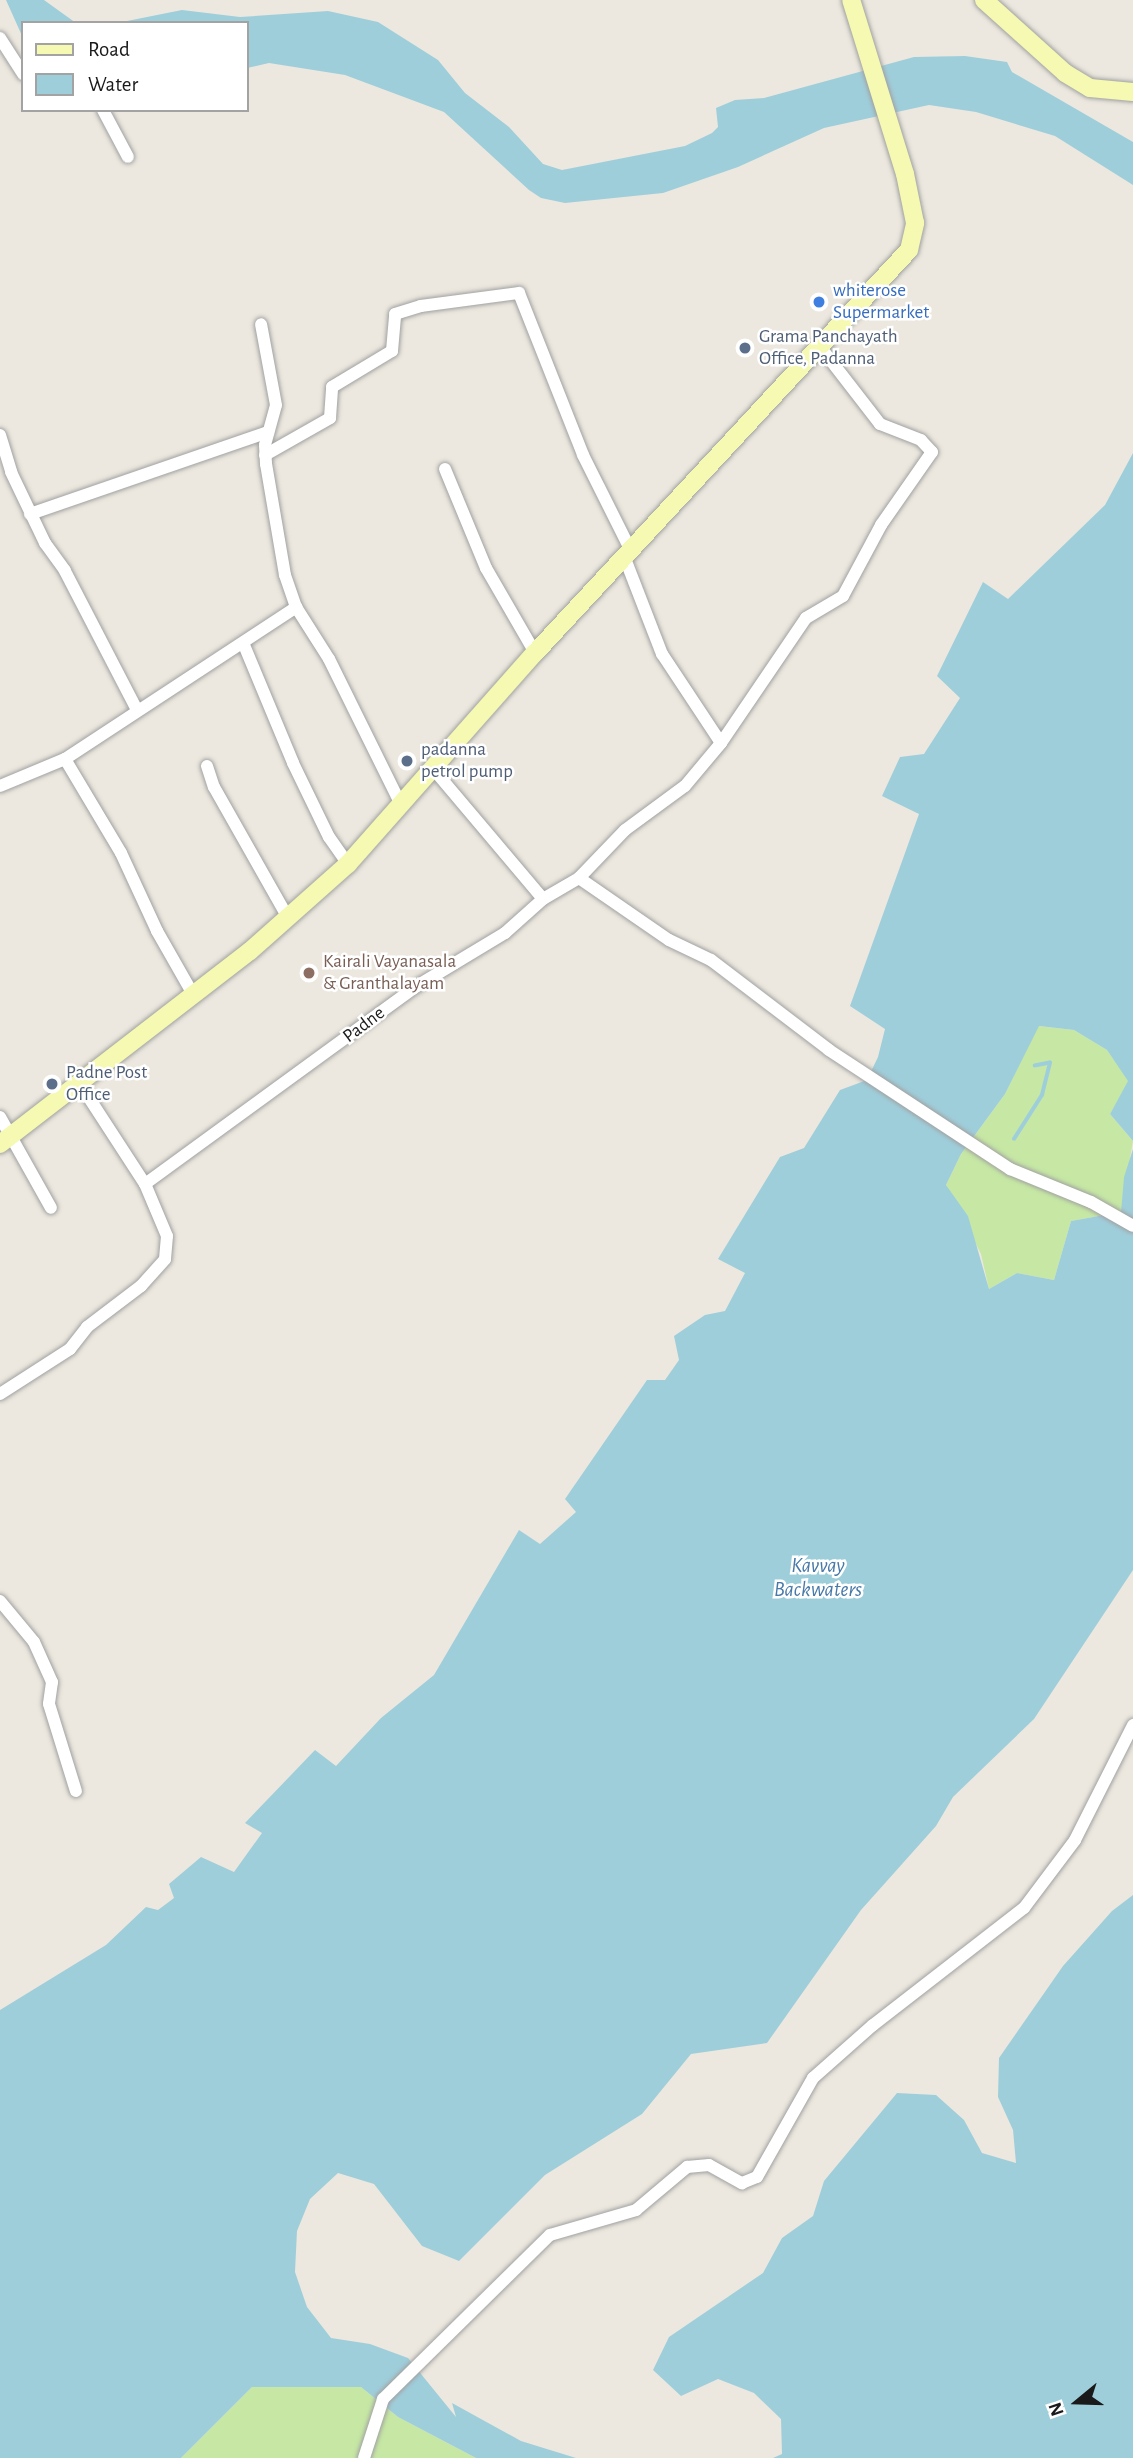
<!DOCTYPE html>
<style>
body{margin:0}
#map{position:relative;width:1133px;height:2458px;overflow:hidden;background:#ece8df;font-family:"Alegreya Sans",sans-serif}
div>[style]{position:absolute}
.grass>*{inset:0;background:#c6e8a4}
.water>*{inset:0;background:#9fcedb}
.stream>*{height:3.5px;margin:-1.75px;padding:0 1.75px;transform-origin:1.75px;border-radius:1.75px;background:#9fcedb}
.roads{filter:drop-shadow(0 0 2px #a1a1a1) drop-shadow(0 0 2px #a1a1a1)}
.minor>*{height:12px;margin:-6px;padding:0 6px;transform-origin:6px;border-radius:6px;background:#fff}
.secondary>*{height:18px;margin:-9px;padding:0 9px;transform-origin:9px;border-radius:9px;background:#f5f9b1}
.dots>*{width:19px;height:19px;translate:-50% -50%;box-sizing:border-box;border:4px solid #fff;border-radius:50%}
span{translate:-50% -50%;white-space:nowrap;text-align:center;line-height:1.15;-webkit-text-stroke:5px #fff;paint-order:stroke}
.shop-label{font-size:19px;color:#366cbe}
.left{translate:0 -50%;text-align:left}
.service-label{font-size:19px;color:#4e5e75}
.education-label{font-size:19px;color:#785e54}
.street-label{font-size:19px;color:#1a1a1a}
.water-label{font-size:21px;color:#4879a8;font-style:italic}
.legend{position:absolute;left:21px;top:21px;width:228px;height:91px;box-sizing:border-box;background:#fff;border:2px solid #a3a3a3;margin:0;padding:9px 12px;list-style:none;font-size:21px;color:#1a1a1a}
.legend li{display:flex;align-items:center;gap:14px;height:35px}
.legend b{width:35px;border:2px solid #a3a3a3}
.north{position:absolute;left:1042px;top:2367px;width:70px;height:70px;-webkit-text-stroke:5px #fff;paint-order:stroke;rotate:251deg;font-size:19px;font-weight:700;line-height:28px;text-align:center;color:#1a1a1a}
.north::after{content:'';display:block;margin:auto;width:24px;height:32px;background:#1a1a1a;clip-path:polygon(50% 0,100% 100%,50% 72%,0 100%)}
</style>
<div id="map">
<div class="grass">
<i style="clip-path:polygon(1038px 1026px,1074px 1030px,1107px 1050px,1129px 1081px,1110px 1114px,1133px 1141px,1121px 1212px,1071px 1221px,1054px 1280px,1017px 1273px,989px 1289px,981px 1254px,946px 1185px,961px 1154px,1005px 1094px)"></i>
<i style="clip-path:polygon(252px 2387px,361px 2387px,398px 2417px,476px 2458px,181px 2458px)"></i>
</div>
<div class="water">
<i style="clip-path:polygon(6px 0,44px 0,76px 23px,23px 23px,23px 38px)"></i>
<i style="clip-path:polygon(182px 10px,240px 17px,328px 11px,378px 22px,438px 60px,465px 93px,509px 127px,543px 164px,562px 170px,685px 146px,712px 133px,718px 127px,716px 108px,735px 100px,764px 98px,914px 57px,965px 56px,1007px 62px,1012px 72px,1133px 142px,1133px 185px,1055px 136px,976px 112px,929px 105px,824px 128px,738px 167px,663px 193px,565px 203px,541px 198px,529px 190px,444px 112px,345px 75px,269px 63px,247px 68px,247px 23px,117px 23px)"></i>
<i style="clip-path:polygon(1133px 453px,1133px 1141px,1110px 1114px,1128px 1081px,1107px 1050px,1074px 1030px,1039px 1026px,1005px 1094px,961px 1154px,946px 1185px,968px 1216px,989px 1289px,1017px 1273px,1054px 1280px,1071px 1221px,1121px 1212px,1124px 1177px,1133px 1149px,1133px 1570px,1034px 1719px,953px 1797px,936px 1826px,861px 1910px,767px 2043px,691px 2054px,642px 2114px,545px 2175px,459px 2261px,422px 2246px,374px 2184px,338px 2173px,310px 2199px,297px 2231px,295px 2272px,307px 2307px,331px 2338px,370px 2344px,408px 2358px,456px 2417px,452px 2403px,521px 2441px,576px 2458px,476px 2458px,398px 2417px,361px 2387px,252px 2387px,181px 2458px,0 2458px,0 2010px,106px 1945px,146px 1907px,158px 1910px,174px 1898px,169px 1884px,201px 1857px,234px 1872px,262px 1833px,245px 1823px,315px 1750px,336px 1766px,381px 1718px,434px 1675px,519px 1530px,540px 1544px,576px 1512px,565px 1499px,647px 1380px,665px 1380px,679px 1360px,674px 1336px,705px 1315px,725px 1311px,745px 1273px,718px 1259px,780px 1157px,804px 1148px,840px 1090px,867px 1080px,878px 1057px,885px 1029px,850px 1006px,919px 814px,882px 796px,900px 757px,924px 754px,960px 698px,937px 676px,983px 582px,1008px 599px,1105px 505px)"></i>
<i style="clip-path:polygon(1133px 1895px,1133px 2458px,773px 2458px,782px 2454px,781px 2419px,754px 2393px,718px 2379px,681px 2396px,653px 2370px,669px 2337px,763px 2273px,782px 2238px,813px 2216px,824px 2181px,897px 2093px,936px 2095px,964px 2120px,982px 2153px,1016px 2163px,1013px 2130px,998px 2097px,999px 2058px,1063px 1966px,1112px 1911px)"></i>
</div>
<div class="stream">
<i style="left:1014px;top:1139px;width:52px;rotate:-57.5deg"></i>
<i style="left:1042px;top:1095px;width:33px;rotate:-76deg"></i>
<i style="left:1050px;top:1063px;width:15px;rotate:169deg"></i>
</div>
<div class="roads">
<div class="minor">
<i style="left:0;top:38px;width:43px;rotate:57.4deg"></i>
<i style="left:103px;top:110px;width:53px;rotate:62deg"></i>
<i style="left:0;top:435px;width:39px;rotate:73deg"></i>
<i style="left:11px;top:472px;width:79px;rotate:64.4deg"></i>
<i style="left:45px;top:543px;width:34px;rotate:54deg"></i>
<i style="left:65px;top:571px;width:157px;rotate:62.6deg"></i>
<i style="left:265px;top:455px;width:75px;rotate:-29.6deg"></i>
<i style="left:330px;top:418px;width:31px;rotate:-86deg"></i>
<i style="left:332px;top:387px;width:70px;rotate:-31deg"></i>
<i style="left:392px;top:351px;width:37px;rotate:-85deg"></i>
<i style="left:395px;top:314px;width:27px;rotate:-17deg"></i>
<i style="left:421px;top:306px;width:99px;rotate:-7.6deg"></i>
<i style="left:519px;top:293px;width:174px;rotate:68.4deg"></i>
<i style="left:583px;top:455px;width:105px;rotate:63.4deg"></i>
<i style="left:445px;top:469px;width:107px;rotate:67.5deg"></i>
<i style="left:486px;top:568px;width:98px;rotate:60deg"></i>
<i style="left:30px;top:514px;width:252px;rotate:-19deg"></i>
<i style="left:296px;top:607px;width:62px;rotate:57.6deg"></i>
<i style="left:329px;top:659px;width:163px;rotate:63.7deg"></i>
<i style="left:244px;top:645px;width:128px;rotate:67.4deg"></i>
<i style="left:293px;top:763px;width:82px;rotate:64.1deg"></i>
<i style="left:329px;top:837px;width:33px;rotate:55deg"></i>
<i style="left:721px;top:743px;width:151px;rotate:-55.8deg"></i>
<i style="left:806px;top:618px;width:43px;rotate:-30.7deg"></i>
<i style="left:843px;top:596px;width:81px;rotate:-61.8deg"></i>
<i style="left:881px;top:525px;width:89px;rotate:-55.1deg"></i>
<i style="left:932px;top:452px;width:16px;rotate:-133deg"></i>
<i style="left:921px;top:440px;width:44px;rotate:-158.7deg"></i>
<i style="left:880px;top:424px;width:101px;rotate:-127.8deg"></i>
<i style="left:65px;top:759px;width:277px;rotate:-33.3deg"></i>
<i style="left:296px;top:607px;width:34px;rotate:-109deg"></i>
<i style="left:285px;top:575px;width:113px;rotate:-99.7deg"></i>
<i style="left:266px;top:464px;width:19px;rotate:-93deg"></i>
<i style="left:265px;top:445px;width:41px;rotate:-74.6deg"></i>
<i style="left:276px;top:405px;width:82px;rotate:-100.5deg"></i>
<i style="left:207px;top:766px;width:22px;rotate:72deg"></i>
<i style="left:214px;top:787px;width:150px;rotate:60.5deg"></i>
<i style="left:435px;top:771px;width:167px;rotate:49.8deg"></i>
<i style="left:0;top:786px;width:70px;rotate:-22.6deg"></i>
<i style="left:65px;top:759px;width:109px;rotate:59.2deg"></i>
<i style="left:121px;top:853px;width:86px;rotate:65.2deg"></i>
<i style="left:157px;top:931px;width:73px;rotate:60.3deg"></i>
<i style="left:579px;top:878px;width:66px;rotate:-46.2deg"></i>
<i style="left:625px;top:830px;width:74px;rotate:-36.3deg"></i>
<i style="left:685px;top:786px;width:56px;rotate:-50.1deg"></i>
<i style="left:721px;top:743px;width:107px;rotate:-123.5deg"></i>
<i style="left:662px;top:654px;width:105px;rotate:-111.2deg"></i>
<i style="left:80px;top:1084px;width:119px;rotate:57deg"></i>
<i style="left:0;top:1117px;width:104px;rotate:60.7deg"></i>
<i style="left:0;top:1394px;width:83px;rotate:-32.7deg"></i>
<i style="left:70px;top:1349px;width:28px;rotate:-52deg"></i>
<i style="left:87px;top:1327px;width:68px;rotate:-37.2deg"></i>
<i style="left:141px;top:1286px;width:36px;rotate:-48deg"></i>
<i style="left:165px;top:1259px;width:23px;rotate:-85deg"></i>
<i style="left:167px;top:1236px;width:56px;rotate:-112.9deg"></i>
<i style="left:145px;top:1184px;width:336px;rotate:-36.1deg"></i>
<i style="left:417px;top:986px;width:103px;rotate:-31.1deg"></i>
<i style="left:505px;top:933px;width:51px;rotate:-41.8deg"></i>
<i style="left:543px;top:899px;width:42px;rotate:-30.3deg"></i>
<i style="left:579px;top:878px;width:109px;rotate:34.6deg"></i>
<i style="left:669px;top:940px;width:47px;rotate:25.5deg"></i>
<i style="left:711px;top:960px;width:148px;rotate:37.3deg"></i>
<i style="left:829px;top:1050px;width:217px;rotate:33.3deg"></i>
<i style="left:1010px;top:1169px;width:87px;rotate:22.2deg"></i>
<i style="left:1091px;top:1202px;width:48px;rotate:29.7deg"></i>
<i style="left:0;top:1601px;width:53px;rotate:50.3deg"></i>
<i style="left:34px;top:1642px;width:44px;rotate:65.8deg"></i>
<i style="left:52px;top:1682px;width:22px;rotate:98deg"></i>
<i style="left:49px;top:1704px;width:91px;rotate:72.8deg"></i>
<i style="left:364px;top:2458px;width:62px;rotate:-72.1deg"></i>
<i style="left:383px;top:2399px;width:234px;rotate:-44.5deg"></i>
<i style="left:550px;top:2235px;width:90px;rotate:-16.2deg"></i>
<i style="left:636px;top:2210px;width:67px;rotate:-40.1deg"></i>
<i style="left:687px;top:2167px;width:22px;rotate:-5deg"></i>
<i style="left:709px;top:2165px;width:38px;rotate:29deg"></i>
<i style="left:742px;top:2183px;width:16px;rotate:-22deg"></i>
<i style="left:757px;top:2177px;width:114px;rotate:-60.5deg"></i>
<i style="left:813px;top:2078px;width:80px;rotate:-41.5deg"></i>
<i style="left:873px;top:2025px;width:191px;rotate:-37.8deg"></i>
<i style="left:1024px;top:1908px;width:85px;rotate:-53.1deg"></i>
<i style="left:1075px;top:1840px;width:129px;rotate:-63.2deg"></i>
</div>
<div class="secondary">
<i style="left:984px;top:0;width:109px;rotate:42deg"></i>
<i style="left:1065px;top:73px;width:29px;rotate:31deg"></i>
<i style="left:1090px;top:88px;width:43px;rotate:5.3deg"></i>
<i style="left:0;top:1144px;width:316px;rotate:-37.7deg"></i>
<i style="left:250px;top:951px;width:131px;rotate:-41.6deg"></i>
<i style="left:348px;top:864px;width:282px;rotate:-48.5deg"></i>
<i style="left:535px;top:653px;width:550px;rotate:-47.14deg"></i>
<i style="left:909px;top:250px;width:28px;rotate:-77deg"></i>
<i style="left:915px;top:223px;width:50px;rotate:-101.5deg"></i>
<i style="left:905px;top:174px;width:182px;rotate:-107.2deg"></i>
</div>
</div>
<div class="dots">
<i style="left:819px;top:302px;background:#3f7fe0"></i>
<i style="left:745px;top:348px;background:#5c6f8a"></i>
<i style="left:407px;top:761px;background:#5c6f8a"></i>
<i style="left:309px;top:973px;background:#8d6e63"></i>
<i style="left:52px;top:1084px;background:#5c6f8a"></i>
</div>
<div class="shop-label">
<span class="left" style="left:833px;top:302px">whiterose<br>Supermarket</span>
</div>
<div class="service-label">
<span class="left" style="left:759px;top:348px">Grama Panchayath<br>Office, Padanna</span>
<span class="left" style="left:421px;top:761px">padanna<br>petrol pump</span>
<span class="left" style="left:66px;top:1084px">Padne Post<br>Office</span>
</div>
<div class="education-label">
<span class="left" style="left:323px;top:973px">Kairali Vayanasala<br>&amp; Granthalayam</span>
</div>
<div class="street-label">
<span style="left:364px;top:1025px;rotate:-37deg">Padne</span>
</div>
<div class="water-label">
<span style="left:818px;top:1578px">Kavvay<br>Backwaters</span>
</div>
<ul class="legend">
<li><b style="height:9px;background:#f5f9b1"></b>Road</li>
<li><b style="height:19px;background:#9fcedb"></b>Water</li>
</ul>
<div class="north">N</div>
</div>
